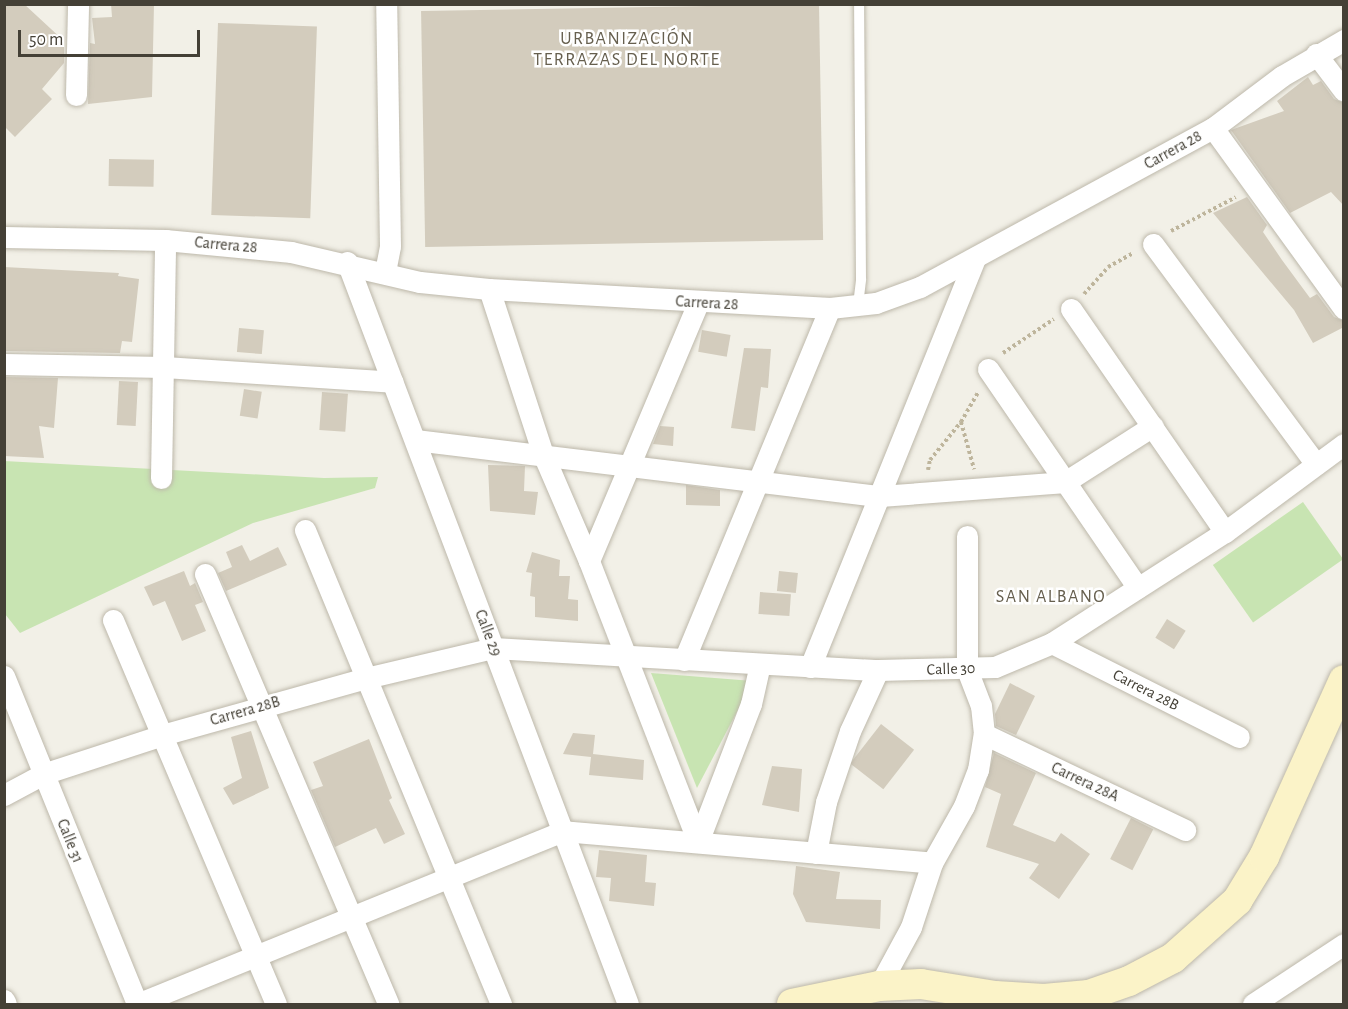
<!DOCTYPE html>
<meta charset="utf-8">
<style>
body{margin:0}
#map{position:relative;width:1348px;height:1009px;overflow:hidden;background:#f2f0e7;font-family:"Alegreya Sans",sans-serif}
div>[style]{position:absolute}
.green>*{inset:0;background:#c8e4b2;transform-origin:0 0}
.building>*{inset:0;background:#d3ccbd;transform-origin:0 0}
.path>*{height:4px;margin-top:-2px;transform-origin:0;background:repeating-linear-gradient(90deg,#beb59c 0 3px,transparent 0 6px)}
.roads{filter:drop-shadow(0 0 2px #bdb8aa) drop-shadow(0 0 2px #bdb8aa)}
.lane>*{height:10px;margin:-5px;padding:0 5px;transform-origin:5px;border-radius:5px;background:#fff}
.street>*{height:21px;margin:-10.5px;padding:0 10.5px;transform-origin:10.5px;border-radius:10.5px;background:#fff}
.secondary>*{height:30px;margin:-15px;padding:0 15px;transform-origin:15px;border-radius:15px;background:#fbf3c8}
span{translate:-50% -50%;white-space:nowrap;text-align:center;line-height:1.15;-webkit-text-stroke:5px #fff;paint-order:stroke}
.street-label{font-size:16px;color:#444036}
.neighbourhood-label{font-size:18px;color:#665f4e;letter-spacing:1.5px}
.frame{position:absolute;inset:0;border:6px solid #444036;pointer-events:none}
.scale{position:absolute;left:18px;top:30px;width:182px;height:27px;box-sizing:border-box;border:3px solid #444036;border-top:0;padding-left:8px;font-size:18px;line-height:21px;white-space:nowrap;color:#444036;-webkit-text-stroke:4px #fff;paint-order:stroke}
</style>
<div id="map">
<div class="green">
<i style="clip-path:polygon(4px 461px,324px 478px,378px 477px,375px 488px,253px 523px,20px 633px,5px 614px)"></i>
<i style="left:1303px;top:502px;width:70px;height:110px;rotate:55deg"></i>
<i style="clip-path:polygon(651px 673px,753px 681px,697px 788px)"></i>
</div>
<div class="building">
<i style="clip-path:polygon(4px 4px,24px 4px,64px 41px,64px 63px,42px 89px,52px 99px,15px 137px,4px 126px)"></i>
<i style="clip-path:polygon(111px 4px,154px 4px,152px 97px,88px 104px,90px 43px,95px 44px,92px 18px,112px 17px)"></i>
<i style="left:819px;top:4px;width:236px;height:398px;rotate:89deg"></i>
<i style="left:218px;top:23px;width:99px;height:192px;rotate:2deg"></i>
<i style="clip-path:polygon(1308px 77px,1313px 85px,1321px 81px,1334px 99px,1344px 103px,1344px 206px,1331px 192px,1290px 213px,1231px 130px,1284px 111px,1277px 101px)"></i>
<i style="left:109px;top:159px;width:45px;height:27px;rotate:1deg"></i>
<i style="clip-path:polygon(1247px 197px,1267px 225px,1263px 232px,1282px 260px,1310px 298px,1317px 294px,1334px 317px,1344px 321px,1344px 327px,1313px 343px,1294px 310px,1213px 213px)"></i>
<i style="clip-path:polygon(4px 267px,119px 273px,118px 276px,139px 279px,132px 342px,122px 341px,120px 353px,4px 351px)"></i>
<i style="left:239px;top:328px;width:25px;height:24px;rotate:5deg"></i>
<i style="left:702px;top:330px;width:29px;height:22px;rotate:10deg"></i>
<i style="clip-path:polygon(744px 348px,771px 349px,768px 388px,761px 387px,755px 431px,731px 428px)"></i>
<i style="clip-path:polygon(4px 377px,58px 378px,54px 428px,39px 426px,44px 458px,4px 456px)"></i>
<i style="left:119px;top:381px;width:19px;height:44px;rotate:3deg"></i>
<i style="left:244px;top:389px;width:18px;height:27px;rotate:9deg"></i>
<i style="left:322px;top:392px;width:26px;height:38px;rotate:4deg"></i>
<i style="clip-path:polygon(660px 426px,674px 427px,673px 446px,653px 444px)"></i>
<i style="clip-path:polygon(488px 465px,525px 466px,524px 491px,538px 492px,535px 515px,490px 511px)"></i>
<i style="clip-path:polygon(686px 485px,720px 490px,720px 506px,686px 505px)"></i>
<i style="clip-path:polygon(242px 545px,250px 561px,278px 547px,287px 565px,226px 591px,218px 573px,232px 567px,226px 552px)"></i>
<i style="clip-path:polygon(532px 552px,560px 560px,559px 576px,570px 576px,568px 599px,578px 600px,578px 621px,535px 617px,535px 597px,530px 596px,532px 573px,526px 572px)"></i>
<i style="clip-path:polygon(184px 571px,190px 586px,195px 583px,203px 602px,195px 605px,206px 631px,182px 641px,165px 601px,153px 606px,144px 587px)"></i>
<i style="left:779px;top:571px;width:19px;height:20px;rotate:6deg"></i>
<i style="left:760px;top:592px;width:31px;height:22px;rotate:4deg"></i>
<i style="left:1167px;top:619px;width:22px;height:22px;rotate:32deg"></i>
<i style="clip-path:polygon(1010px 683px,1035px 696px,1016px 735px,996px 726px,995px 714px)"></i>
<i style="left:881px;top:724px;width:42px;height:50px;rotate:38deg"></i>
<i style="clip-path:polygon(251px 731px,269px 788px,233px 805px,223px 788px,242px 778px,231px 737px)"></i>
<i style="clip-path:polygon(573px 733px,595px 735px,593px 754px,644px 760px,643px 780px,589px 775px,591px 757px,563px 754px)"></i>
<i style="clip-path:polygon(369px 739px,392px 798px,389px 800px,405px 834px,384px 844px,376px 828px,335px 847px,311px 790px,323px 786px,313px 762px)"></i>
<i style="clip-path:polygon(994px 753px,1036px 773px,1013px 825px,1055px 842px,1061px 833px,1090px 854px,1059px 899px,1029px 878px,1039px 864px,986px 847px,1001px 794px,985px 787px)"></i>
<i style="clip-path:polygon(772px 766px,802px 769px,799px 812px,762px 805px)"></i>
<i style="left:1131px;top:818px;width:25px;height:46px;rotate:27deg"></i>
<i style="clip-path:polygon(599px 850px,647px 855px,645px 882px,656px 883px,654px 906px,609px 901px,611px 878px,596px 877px)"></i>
<i style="clip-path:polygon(796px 866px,840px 872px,836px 899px,881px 900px,880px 929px,806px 922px,793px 894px)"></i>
</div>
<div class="path">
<i style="left:1171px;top:231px;width:73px;rotate:-27.6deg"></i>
<i style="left:1084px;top:294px;width:36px;rotate:-48deg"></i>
<i style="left:1108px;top:267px;width:29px;rotate:-29deg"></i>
<i style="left:1003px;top:353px;width:61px;rotate:-33.7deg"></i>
<i style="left:961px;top:422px;width:49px;rotate:74.5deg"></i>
<i style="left:928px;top:470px;width:10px;rotate:-79deg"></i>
<i style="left:930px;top:460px;width:49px;rotate:-50.8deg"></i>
<i style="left:961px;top:422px;width:34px;rotate:-60deg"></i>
</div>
<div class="roads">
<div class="lane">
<i style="left:858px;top:305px;width:26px;rotate:-83deg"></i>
<i style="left:861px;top:279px;width:275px;rotate:-90.4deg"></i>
</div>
<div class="street">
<i style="left:1316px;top:54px;width:46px;rotate:52.9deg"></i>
<i style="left:76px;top:95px;width:91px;rotate:-88.7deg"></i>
<i style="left:1213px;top:128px;width:223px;rotate:54.1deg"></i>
<i style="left:4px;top:237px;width:161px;rotate:1.1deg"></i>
<i style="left:165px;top:240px;width:127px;rotate:5.4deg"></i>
<i style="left:291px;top:252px;width:132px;rotate:13.1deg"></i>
<i style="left:420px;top:282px;width:69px;rotate:5.8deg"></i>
<i style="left:489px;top:289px;width:342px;rotate:3.2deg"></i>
<i style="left:830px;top:308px;width:46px;rotate:-6.2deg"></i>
<i style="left:876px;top:303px;width:47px;rotate:-20deg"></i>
<i style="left:920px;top:287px;width:333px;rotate:-28.5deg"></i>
<i style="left:1213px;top:128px;width:86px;rotate:-37deg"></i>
<i style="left:1282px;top:76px;width:72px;rotate:-30.1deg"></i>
<i style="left:1153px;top:244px;width:274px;rotate:53.5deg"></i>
<i style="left:347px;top:262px;width:793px;rotate:69.26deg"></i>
<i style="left:385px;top:272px;width:26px;rotate:-79deg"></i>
<i style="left:390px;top:246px;width:242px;rotate:-90.9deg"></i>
<i style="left:489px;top:289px;width:174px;rotate:71.9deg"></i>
<i style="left:543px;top:454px;width:116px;rotate:66.7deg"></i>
<i style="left:589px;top:561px;width:301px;rotate:68.8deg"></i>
<i style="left:1071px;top:309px;width:271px;rotate:55.4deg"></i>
<i style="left:4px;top:364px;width:160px;rotate:1.1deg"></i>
<i style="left:164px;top:367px;width:229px;rotate:3.7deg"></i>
<i style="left:988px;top:369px;width:265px;rotate:55.6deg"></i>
<i style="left:415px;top:440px;width:468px;rotate:6.9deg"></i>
<i style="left:880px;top:496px;width:186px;rotate:-4.3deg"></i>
<i style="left:1065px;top:482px;width:104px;rotate:-32.5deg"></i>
<i style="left:161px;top:478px;width:238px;rotate:-89deg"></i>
<i style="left:305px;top:530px;width:513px;rotate:67.53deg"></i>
<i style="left:589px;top:561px;width:280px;rotate:-67.1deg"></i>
<i style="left:205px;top:574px;width:467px;rotate:66.9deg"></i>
<i style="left:113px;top:620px;width:417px;rotate:67deg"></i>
<i style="left:1052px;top:643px;width:209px;rotate:26.7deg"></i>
<i style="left:684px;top:660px;width:381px;rotate:-67.5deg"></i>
<i style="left:810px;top:667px;width:442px;rotate:-68deg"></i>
<i style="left:4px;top:676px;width:354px;rotate:67.9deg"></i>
<i style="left:984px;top:734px;width:223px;rotate:25.5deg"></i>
<i style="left:4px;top:795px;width:44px;rotate:-28.3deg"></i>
<i style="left:43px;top:774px;width:125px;rotate:-18.1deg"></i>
<i style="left:162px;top:735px;width:212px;rotate:-15.6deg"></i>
<i style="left:366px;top:678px;width:130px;rotate:-13.3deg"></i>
<i style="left:493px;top:648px;width:386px;rotate:3.3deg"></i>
<i style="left:878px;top:670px;width:117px;rotate:-1.5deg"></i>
<i style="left:995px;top:667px;width:62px;rotate:-22.8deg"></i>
<i style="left:1052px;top:643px;width:206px;rotate:-32.7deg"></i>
<i style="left:1225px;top:532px;width:148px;rotate:-36.5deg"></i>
<i style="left:698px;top:842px;width:148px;rotate:-69deg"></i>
<i style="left:751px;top:704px;width:41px;rotate:-77.3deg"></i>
<i style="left:816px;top:853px;width:52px;rotate:-78.9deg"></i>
<i style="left:826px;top:802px;width:75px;rotate:-71.3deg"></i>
<i style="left:850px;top:731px;width:67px;rotate:-65.3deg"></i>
<i style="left:879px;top:986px;width:67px;rotate:-61.5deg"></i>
<i style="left:911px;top:927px;width:67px;rotate:-71.8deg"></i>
<i style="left:932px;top:863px;width:65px;rotate:-60.7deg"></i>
<i style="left:964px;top:806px;width:39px;rotate:-69deg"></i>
<i style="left:978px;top:770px;width:36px;rotate:-81deg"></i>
<i style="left:984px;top:734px;width:28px;rotate:-96deg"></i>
<i style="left:981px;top:706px;width:40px;rotate:-111deg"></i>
<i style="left:967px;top:669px;width:133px;rotate:-90deg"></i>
<i style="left:4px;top:1000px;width:4px;rotate:63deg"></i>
<i style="left:137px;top:1004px;width:459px;rotate:-22.1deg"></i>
<i style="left:562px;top:831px;width:371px;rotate:4.9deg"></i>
<i style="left:1253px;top:1004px;width:109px;rotate:-33.4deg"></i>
</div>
<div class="secondary">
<i style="left:792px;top:1004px;width:89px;rotate:-11.7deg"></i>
<i style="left:879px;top:986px;width:42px;rotate:-2.7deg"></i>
<i style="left:921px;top:984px;width:75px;rotate:9.2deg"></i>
<i style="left:995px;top:996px;width:49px;rotate:3.5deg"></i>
<i style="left:1044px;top:999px;width:45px;rotate:-5.1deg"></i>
<i style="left:1089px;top:995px;width:42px;rotate:-19.3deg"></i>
<i style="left:1129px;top:981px;width:50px;rotate:-27.6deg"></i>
<i style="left:1173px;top:958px;width:86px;rotate:-41.7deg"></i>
<i style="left:1237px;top:901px;width:52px;rotate:-58.5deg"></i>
<i style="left:1264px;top:857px;width:194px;rotate:-65.7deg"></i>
</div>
</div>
<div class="street-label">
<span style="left:1173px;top:150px;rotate:-29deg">Carrera 28</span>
<span style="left:226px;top:245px;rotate:5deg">Carrera 28</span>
<span style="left:707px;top:303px;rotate:3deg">Carrera 28</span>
<span style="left:488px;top:633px;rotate:69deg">Calle 29</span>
<span style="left:951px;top:669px;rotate:-2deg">Calle 30</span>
<span style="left:1146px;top:690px;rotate:27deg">Carrera 28B</span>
<span style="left:245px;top:711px;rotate:-16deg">Carrera 28B</span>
<span style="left:1085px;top:782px;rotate:25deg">Carrera 28A</span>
<span style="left:70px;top:841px;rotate:68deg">Calle 31</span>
</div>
<div class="neighbourhood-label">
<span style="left:627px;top:50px">URBANIZACIÓN<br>TERRAZAS DEL NORTE</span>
<span style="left:1051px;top:597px">SAN ALBANO</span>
</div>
<div class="frame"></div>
<div class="scale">50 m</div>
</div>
